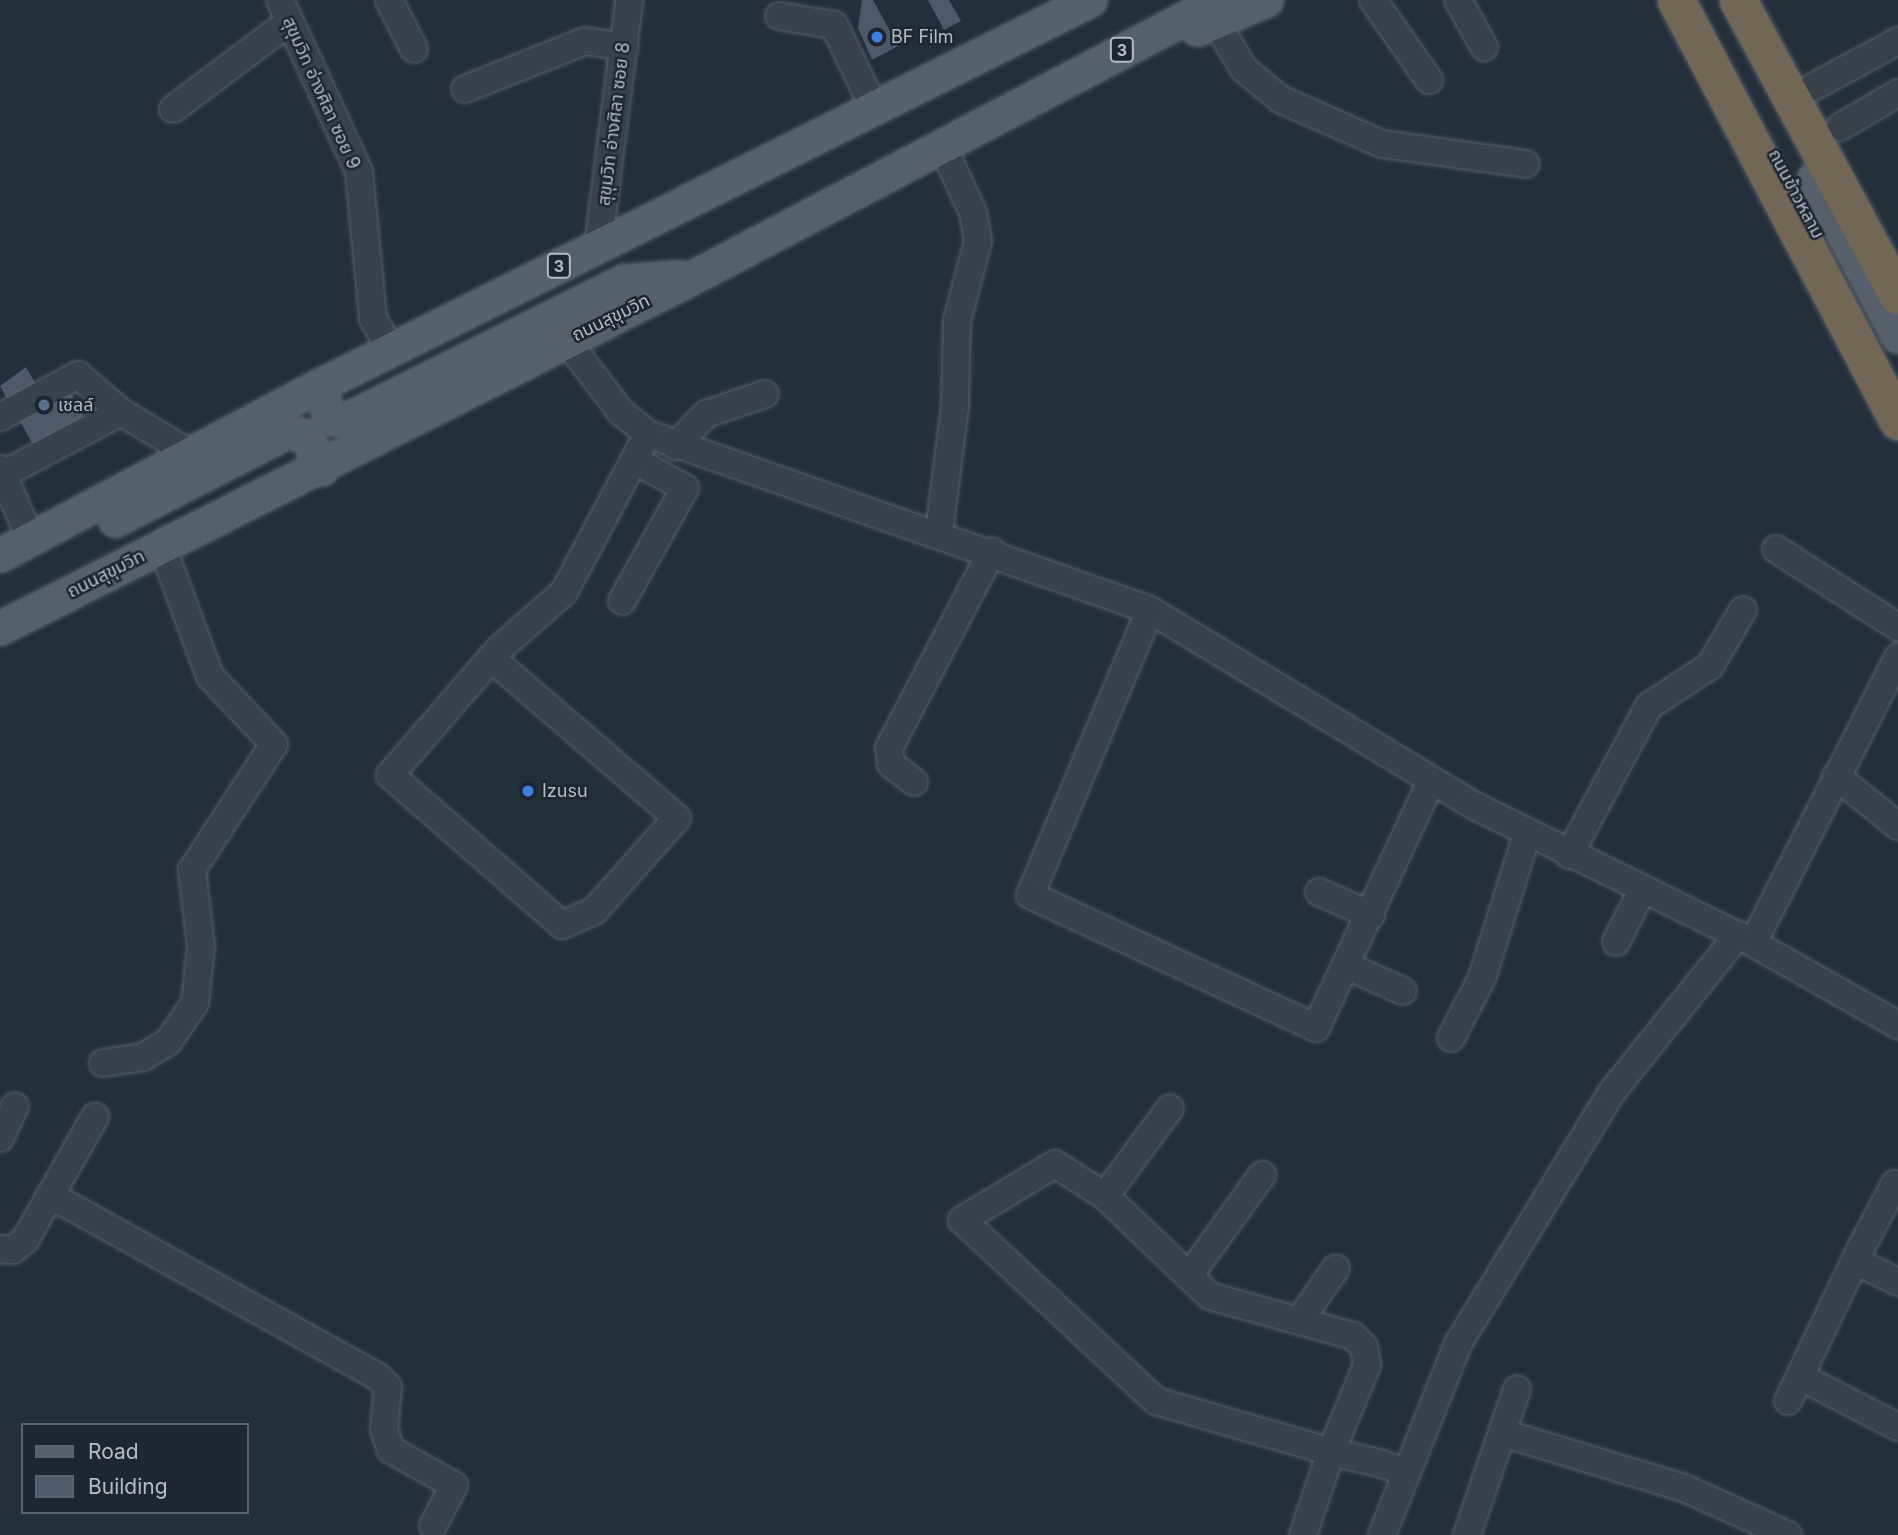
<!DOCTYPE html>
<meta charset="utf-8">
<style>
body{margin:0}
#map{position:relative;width:1898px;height:1535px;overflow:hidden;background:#242f3c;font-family:Inter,"Noto Sans Thai",sans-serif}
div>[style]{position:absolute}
.building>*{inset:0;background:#4e5967}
.roads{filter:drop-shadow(0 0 2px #565f6a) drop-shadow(0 0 2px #565f6a)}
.minor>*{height:26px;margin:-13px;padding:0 13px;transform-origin:13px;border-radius:13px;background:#38414c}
.major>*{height:33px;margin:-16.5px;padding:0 16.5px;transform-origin:16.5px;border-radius:16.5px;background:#56606c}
.highway>*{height:37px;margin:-18.5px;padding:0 18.5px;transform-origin:18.5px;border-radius:18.5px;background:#726655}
.dots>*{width:19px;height:19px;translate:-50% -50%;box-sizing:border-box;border:4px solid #1d2631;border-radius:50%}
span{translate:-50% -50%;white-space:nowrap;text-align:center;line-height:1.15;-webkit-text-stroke:5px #1d2631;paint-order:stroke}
.shield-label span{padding:2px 5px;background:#1d2631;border:2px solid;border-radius:5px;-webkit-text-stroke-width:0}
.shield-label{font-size:16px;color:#b4bcc7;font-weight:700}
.poi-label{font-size:18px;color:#b4bcc7}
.left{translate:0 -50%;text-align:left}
.street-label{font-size:18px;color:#b4bcc7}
.legend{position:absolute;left:21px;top:1423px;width:228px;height:91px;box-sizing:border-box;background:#1d2631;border:2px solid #59626d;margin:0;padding:9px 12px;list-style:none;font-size:21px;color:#b4bcc7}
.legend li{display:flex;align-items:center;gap:14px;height:35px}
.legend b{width:35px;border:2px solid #59626d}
</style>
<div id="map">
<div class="building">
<i style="clip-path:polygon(862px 0,873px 0,898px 46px,872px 60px,858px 28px)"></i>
<i style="clip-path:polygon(928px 0,949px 0,961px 21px,944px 30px)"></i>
<i style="clip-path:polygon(26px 367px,39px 390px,62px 377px,86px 420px,35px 448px,0 386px)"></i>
</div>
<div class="roads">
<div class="minor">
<i style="left:280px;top:0;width:189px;rotate:65.3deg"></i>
<i style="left:359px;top:172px;width:147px;rotate:84.5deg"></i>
<i style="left:373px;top:318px;width:37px;rotate:61deg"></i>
<i style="left:389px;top:0;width:55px;rotate:63deg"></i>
<i style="left:1373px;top:0;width:98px;rotate:55deg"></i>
<i style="left:1458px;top:0;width:54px;rotate:61deg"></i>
<i style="left:779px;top:16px;width:56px;rotate:9.3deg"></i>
<i style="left:834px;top:25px;width:94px;rotate:64.2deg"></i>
<i style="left:1215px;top:21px;width:56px;rotate:58.9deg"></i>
<i style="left:1244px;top:69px;width:47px;rotate:39.8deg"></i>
<i style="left:1280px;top:99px;width:111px;rotate:23.8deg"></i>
<i style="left:1382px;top:144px;width:145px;rotate:7.9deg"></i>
<i style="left:1813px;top:87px;width:97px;rotate:-28.4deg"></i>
<i style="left:465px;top:89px;width:129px;rotate:-21.8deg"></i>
<i style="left:585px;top:41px;width:40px;rotate:8.5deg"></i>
<i style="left:173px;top:109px;width:145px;rotate:-36.9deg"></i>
<i style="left:1840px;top:127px;width:67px;rotate:-30.4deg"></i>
<i style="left:598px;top:247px;width:249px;rotate:-82.8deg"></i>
<i style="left:566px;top:340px;width:91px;rotate:52.6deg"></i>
<i style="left:621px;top:412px;width:35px;rotate:39deg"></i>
<i style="left:648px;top:434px;width:532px;rotate:19.32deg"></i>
<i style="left:1150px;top:610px;width:380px;rotate:31.1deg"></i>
<i style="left:1475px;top:806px;width:310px;rotate:26.2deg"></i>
<i style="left:1753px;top:943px;width:167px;rotate:29.5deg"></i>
<i style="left:0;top:417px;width:89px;rotate:-28.3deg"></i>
<i style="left:78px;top:375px;width:57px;rotate:40.7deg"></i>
<i style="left:121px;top:412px;width:82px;rotate:31deg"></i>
<i style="left:675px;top:446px;width:45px;rotate:-45.9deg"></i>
<i style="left:706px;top:414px;width:62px;rotate:-18.7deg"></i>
<i style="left:0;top:469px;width:77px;rotate:66.1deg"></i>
<i style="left:0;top:476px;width:137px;rotate:-27.9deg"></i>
<i style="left:939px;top:533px;width:128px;rotate:-82.8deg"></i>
<i style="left:955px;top:406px;width:85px;rotate:-88.7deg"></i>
<i style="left:957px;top:321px;width:83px;rotate:-75.3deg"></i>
<i style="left:978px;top:241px;width:28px;rotate:-100deg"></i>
<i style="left:973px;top:213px;width:75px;rotate:-114.5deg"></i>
<i style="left:1776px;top:549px;width:145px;rotate:32.6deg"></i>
<i style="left:622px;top:601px;width:129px;rotate:-60.9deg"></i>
<i style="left:685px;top:488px;width:58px;rotate:-151.2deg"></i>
<i style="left:1150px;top:610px;width:309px;rotate:112.8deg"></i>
<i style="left:1030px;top:895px;width:315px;rotate:24.9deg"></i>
<i style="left:1316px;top:1028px;width:272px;rotate:-65deg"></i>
<i style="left:491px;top:658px;width:245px;rotate:40.7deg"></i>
<i style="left:677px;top:818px;width:125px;rotate:131.7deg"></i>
<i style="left:594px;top:911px;width:35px;rotate:156deg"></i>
<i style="left:562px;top:925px;width:228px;rotate:-138.9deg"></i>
<i style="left:390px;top:775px;width:167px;rotate:-49.1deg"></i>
<i style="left:499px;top:649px;width:86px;rotate:-41.2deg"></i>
<i style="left:564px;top:592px;width:179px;rotate:-62deg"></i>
<i style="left:1836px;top:776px;width:80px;rotate:38.9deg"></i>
<i style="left:914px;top:782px;width:29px;rotate:-142deg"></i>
<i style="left:891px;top:764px;width:16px;rotate:-97deg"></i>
<i style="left:889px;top:748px;width:222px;rotate:-62.4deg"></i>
<i style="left:1569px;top:855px;width:169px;rotate:-61.8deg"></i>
<i style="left:1649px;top:706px;width:73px;rotate:-33.3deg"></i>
<i style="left:1710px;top:666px;width:65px;rotate:-59.5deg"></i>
<i style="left:1319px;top:892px;width:57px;rotate:23.9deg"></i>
<i style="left:1616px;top:942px;width:57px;rotate:-63deg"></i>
<i style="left:1753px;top:943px;width:321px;rotate:-63.1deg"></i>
<i style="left:1347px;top:966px;width:61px;rotate:24.1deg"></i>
<i style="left:1451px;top:1038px;width:68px;rotate:-62.7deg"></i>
<i style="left:1482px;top:978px;width:151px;rotate:-72.6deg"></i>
<i style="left:103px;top:1063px;width:40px;rotate:-8.5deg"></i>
<i style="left:143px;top:1057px;width:29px;rotate:-31deg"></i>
<i style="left:168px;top:1042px;width:47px;rotate:-55.3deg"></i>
<i style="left:195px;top:1003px;width:57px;rotate:-84deg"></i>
<i style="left:201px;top:946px;width:77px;rotate:-96.8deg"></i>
<i style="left:192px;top:870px;width:150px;rotate:-56.9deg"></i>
<i style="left:274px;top:744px;width:93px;rotate:-133.3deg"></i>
<i style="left:210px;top:676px;width:139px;rotate:-110.3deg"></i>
<i style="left:0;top:1138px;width:35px;rotate:-65deg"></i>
<i style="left:50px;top:1195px;width:375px;rotate:29deg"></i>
<i style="left:378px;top:1377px;width:14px;rotate:45deg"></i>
<i style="left:388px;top:1387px;width:42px;rotate:95.4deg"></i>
<i style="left:384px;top:1429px;width:22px;rotate:72deg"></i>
<i style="left:391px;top:1450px;width:72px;rotate:29.1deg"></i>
<i style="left:454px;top:1485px;width:46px;rotate:117.1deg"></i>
<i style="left:1105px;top:1196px;width:109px;rotate:-53.5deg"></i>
<i style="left:0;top:1249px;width:13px;rotate:4deg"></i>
<i style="left:13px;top:1250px;width:16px;rotate:-40deg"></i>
<i style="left:25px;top:1240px;width:142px;rotate:-60.4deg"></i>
<i style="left:1857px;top:1262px;width:46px;rotate:26deg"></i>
<i style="left:1189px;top:1276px;width:125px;rotate:-54.1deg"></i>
<i style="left:1300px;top:1320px;width:63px;rotate:-55.3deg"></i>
<i style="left:1801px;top:1377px;width:109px;rotate:27.3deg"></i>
<i style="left:1788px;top:1401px;width:172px;rotate:-64.5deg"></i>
<i style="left:1862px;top:1246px;width:70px;rotate:-62deg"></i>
<i style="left:1895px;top:1184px;width:4px;rotate:45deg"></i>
<i style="left:1503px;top:1433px;width:189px;rotate:16.9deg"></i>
<i style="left:1684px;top:1488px;width:114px;rotate:24.3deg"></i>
<i style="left:1303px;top:1535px;width:88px;rotate:-71.4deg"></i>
<i style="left:1331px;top:1452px;width:94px;rotate:-67.5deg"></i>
<i style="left:1367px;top:1365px;width:18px;rotate:-99deg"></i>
<i style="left:1364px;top:1347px;width:16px;rotate:-135deg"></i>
<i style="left:1353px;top:1336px;width:148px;rotate:-164.4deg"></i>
<i style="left:1210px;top:1296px;width:145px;rotate:-136.4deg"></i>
<i style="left:1105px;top:1196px;width:59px;rotate:-147.4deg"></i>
<i style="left:1055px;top:1164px;width:109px;rotate:148.9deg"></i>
<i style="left:962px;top:1220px;width:265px;rotate:43deg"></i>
<i style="left:1156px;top:1401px;width:182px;rotate:16.2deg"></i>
<i style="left:1331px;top:1452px;width:49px;rotate:12.9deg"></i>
<i style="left:1379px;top:1463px;width:28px;rotate:19deg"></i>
<i style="left:1382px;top:1535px;width:206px;rotate:-68.3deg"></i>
<i style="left:1458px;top:1344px;width:294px;rotate:-58.6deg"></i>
<i style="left:1611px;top:1093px;width:203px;rotate:-51.2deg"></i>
<i style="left:1467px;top:1535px;width:154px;rotate:-71.1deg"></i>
</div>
<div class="major">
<i style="left:1197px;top:29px;width:75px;rotate:-22.8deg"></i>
<i style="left:1814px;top:178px;width:179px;rotate:62deg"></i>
<i style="left:318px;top:386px;width:26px;rotate:69deg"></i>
<i style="left:327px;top:410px;width:11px;rotate:52deg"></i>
<i style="left:334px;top:419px;width:13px"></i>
<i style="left:347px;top:419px;width:309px;rotate:-26.5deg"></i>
<i style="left:624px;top:281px;width:55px;rotate:-4.2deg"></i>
<i style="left:115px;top:520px;width:192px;rotate:-27.2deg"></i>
<i style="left:286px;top:432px;width:21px;rotate:11deg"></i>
<i style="left:307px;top:436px;width:36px;rotate:67deg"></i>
<i style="left:0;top:555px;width:360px;rotate:-28deg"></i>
<i style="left:318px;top:386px;width:863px;rotate:-26.57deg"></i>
<i style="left:0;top:628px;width:779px;rotate:-26.86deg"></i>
<i style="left:695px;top:276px;width:592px;rotate:-27.78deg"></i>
</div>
<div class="highway">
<i style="left:1676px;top:0;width:476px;rotate:62.2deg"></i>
<i style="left:1738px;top:0;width:336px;rotate:61.6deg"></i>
</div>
</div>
<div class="dots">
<i style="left:877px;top:37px;background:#3f7fe0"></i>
<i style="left:44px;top:405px;background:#5c6f8a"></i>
<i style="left:528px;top:791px;background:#3f7fe0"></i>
</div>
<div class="shield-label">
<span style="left:1122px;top:50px">3</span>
<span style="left:559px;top:266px">3</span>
</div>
<div class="poi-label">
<span class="left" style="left:891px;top:37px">BF Film</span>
<span class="left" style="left:58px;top:405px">เชลล์</span>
<span class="left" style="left:542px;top:791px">Izusu</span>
</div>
<div class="street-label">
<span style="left:321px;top:93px;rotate:66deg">สุขุมวิท อ่างศิลา ซอย 9</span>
<span style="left:614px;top:124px;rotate:-83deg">สุขุมวิท อ่างศิลา ซอย 8</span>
<span style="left:1796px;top:194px;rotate:62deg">ถนนข้าวหลาม</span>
<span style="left:611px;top:318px;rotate:-26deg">ถนนสุขุมวิท</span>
<span style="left:106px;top:574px;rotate:-27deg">ถนนสุขุมวิท</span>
</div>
<ul class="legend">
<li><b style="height:9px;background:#56606c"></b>Road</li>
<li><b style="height:19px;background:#4e5967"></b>Building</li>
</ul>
</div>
